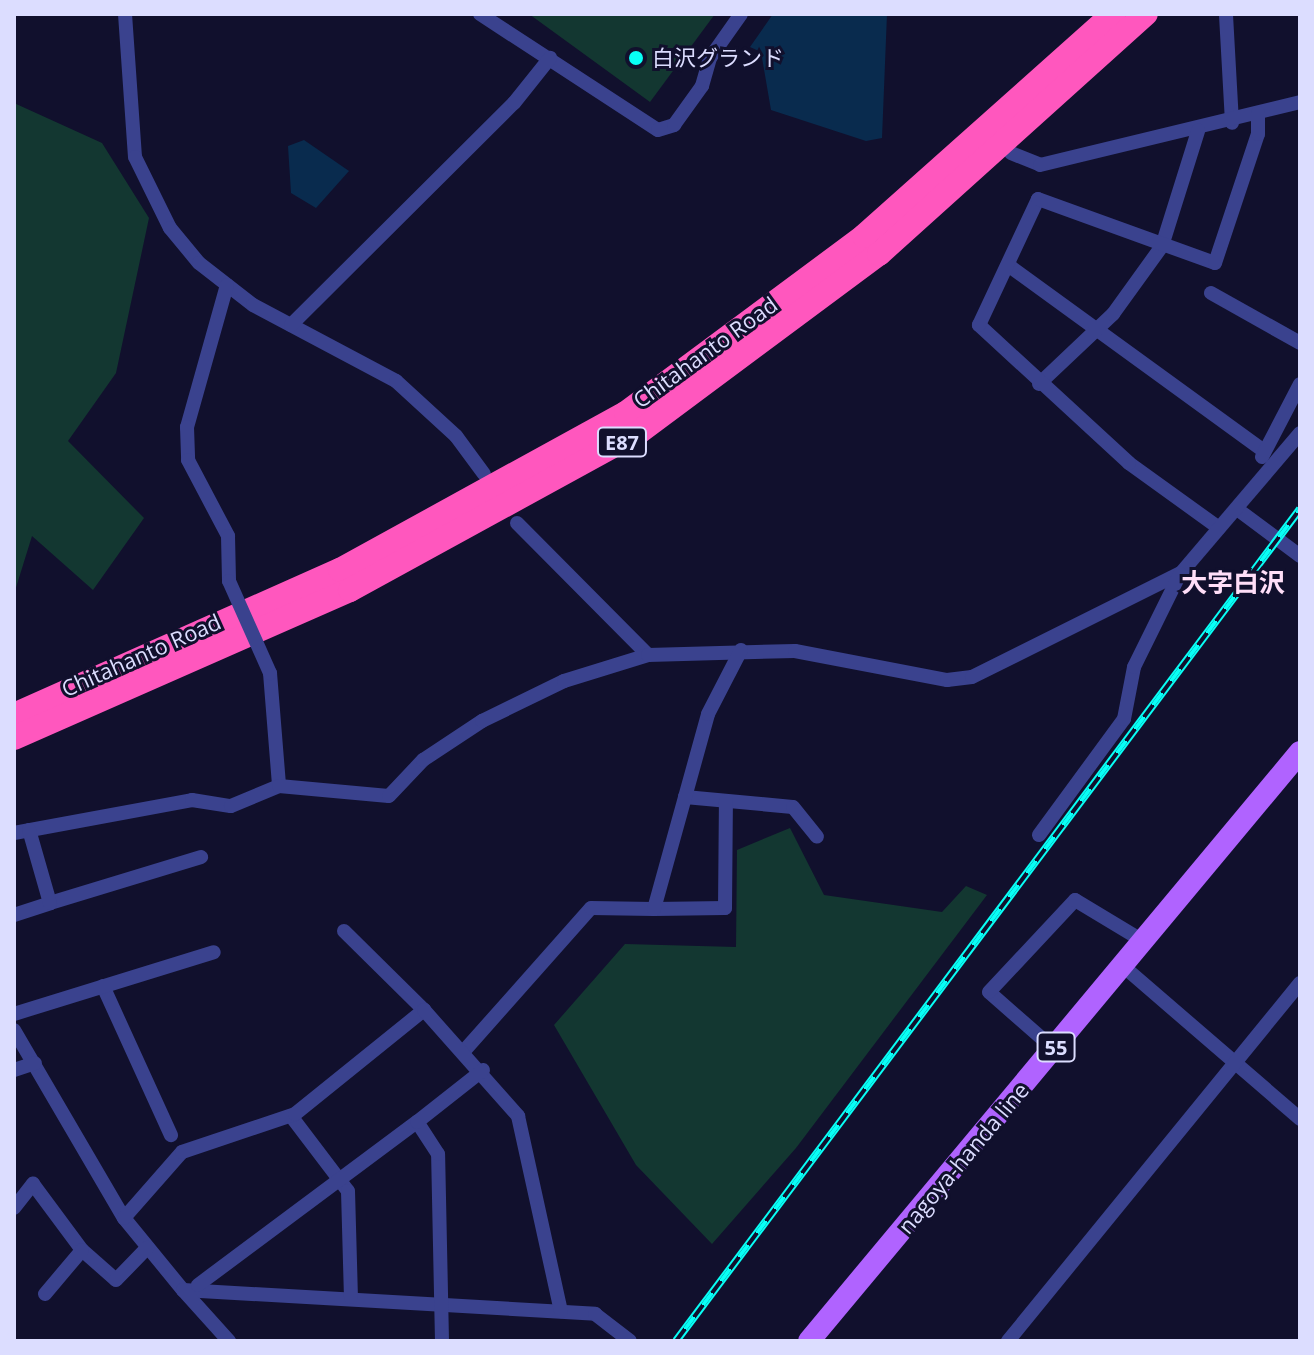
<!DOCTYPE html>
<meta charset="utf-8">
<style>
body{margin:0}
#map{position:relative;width:1314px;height:1355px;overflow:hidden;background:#11102d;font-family:"Open Sans","Noto Sans JP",sans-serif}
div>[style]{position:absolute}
.green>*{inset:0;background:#133731}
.water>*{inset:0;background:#092b4e}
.street>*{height:14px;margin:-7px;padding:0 7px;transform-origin:7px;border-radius:7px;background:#3a428e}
.primary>*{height:22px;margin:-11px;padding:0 11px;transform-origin:11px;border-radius:11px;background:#b063ff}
.highway>*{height:24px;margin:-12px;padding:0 12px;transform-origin:12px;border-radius:12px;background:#ff57be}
.rail>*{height:8px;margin-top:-4px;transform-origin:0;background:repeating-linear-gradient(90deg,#11102d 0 15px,#08fff6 0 30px);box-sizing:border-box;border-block:2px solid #08fff6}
.street-bridge>*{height:14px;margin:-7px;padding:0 7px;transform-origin:7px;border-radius:7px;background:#3a428e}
.dots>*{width:22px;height:22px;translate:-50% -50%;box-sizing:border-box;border:4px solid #11102d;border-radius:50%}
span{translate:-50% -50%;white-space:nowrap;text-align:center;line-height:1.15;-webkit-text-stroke:6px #11102d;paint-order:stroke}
.shield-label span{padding:2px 6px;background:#11102d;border:2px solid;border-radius:6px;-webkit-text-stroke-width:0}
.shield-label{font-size:20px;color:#dcddff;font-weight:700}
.poi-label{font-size:22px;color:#dcddff}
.left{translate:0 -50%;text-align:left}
.street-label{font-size:22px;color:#dcddff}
.quarter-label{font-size:26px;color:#ffdef8;font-weight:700}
.frame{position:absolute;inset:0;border:16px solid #dcddff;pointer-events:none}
</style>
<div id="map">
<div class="green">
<i style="clip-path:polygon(529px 14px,715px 14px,650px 102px)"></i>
<i style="clip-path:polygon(14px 103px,102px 143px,149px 218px,116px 373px,68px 441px,144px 518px,93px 590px,32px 536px,14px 594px)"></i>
<i style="clip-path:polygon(790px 828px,824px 895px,942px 912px,966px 886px,987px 895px,796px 1148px,712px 1244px,636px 1165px,554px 1025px,625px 944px,736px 947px,737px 850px)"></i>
</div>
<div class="water">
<i style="clip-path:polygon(773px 14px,887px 14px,882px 138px,866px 141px,771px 110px,761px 52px,750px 47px)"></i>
<i style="clip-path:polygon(304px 140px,349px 171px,316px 208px,291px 193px,288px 146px)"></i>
</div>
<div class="street">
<i style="left:125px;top:14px;width:143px;rotate:86deg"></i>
<i style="left:135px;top:157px;width:79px;rotate:63.8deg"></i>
<i style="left:170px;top:228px;width:45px;rotate:50.4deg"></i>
<i style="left:199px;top:263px;width:68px;rotate:37.9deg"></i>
<i style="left:253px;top:305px;width:162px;rotate:28deg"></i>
<i style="left:396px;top:381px;width:81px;rotate:42.5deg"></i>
<i style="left:456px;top:436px;width:47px;rotate:53.6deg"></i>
<i style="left:480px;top:14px;width:212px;rotate:33.1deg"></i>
<i style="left:658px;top:130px;width:17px;rotate:-17deg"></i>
<i style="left:674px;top:125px;width:48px;rotate:-54.3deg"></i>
<i style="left:702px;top:86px;width:29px;rotate:-74deg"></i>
<i style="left:710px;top:58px;width:54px;rotate:-54.8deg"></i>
<i style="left:1226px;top:15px;width:108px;rotate:86.8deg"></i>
<i style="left:1011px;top:153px;width:31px;rotate:22deg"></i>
<i style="left:1040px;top:165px;width:268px;rotate:-13.6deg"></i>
<i style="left:1008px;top:265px;width:313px;rotate:36deg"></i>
<i style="left:227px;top:285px;width:148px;rotate:105.7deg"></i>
<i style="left:187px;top:427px;width:33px;rotate:88deg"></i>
<i style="left:188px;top:460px;width:86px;rotate:62.2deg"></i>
<i style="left:228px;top:536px;width:45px;rotate:88.7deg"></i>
<i style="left:1211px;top:293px;width:102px;rotate:29.3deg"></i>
<i style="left:291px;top:325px;width:315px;rotate:-44.9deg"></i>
<i style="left:514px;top:103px;width:58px;rotate:-51.3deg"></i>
<i style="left:1039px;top:384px;width:102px;rotate:-43.4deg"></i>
<i style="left:1113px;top:314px;width:84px;rotate:-54.2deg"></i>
<i style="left:1162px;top:246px;width:121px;rotate:-72.6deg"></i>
<i style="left:1262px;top:457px;width:82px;rotate:-62.5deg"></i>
<i style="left:1237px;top:509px;width:79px;rotate:36.7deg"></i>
<i style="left:517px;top:523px;width:186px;rotate:45.2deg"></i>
<i style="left:1219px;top:528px;width:111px;rotate:-144.2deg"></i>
<i style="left:1129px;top:463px;width:204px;rotate:-137.4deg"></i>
<i style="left:979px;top:325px;width:139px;rotate:-64.9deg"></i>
<i style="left:1038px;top:199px;width:188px;rotate:19.9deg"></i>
<i style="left:1215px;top:263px;width:136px;rotate:-71.6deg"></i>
<i style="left:1258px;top:134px;width:21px;rotate:-90deg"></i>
<i style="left:270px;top:673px;width:113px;rotate:85.4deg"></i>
<i style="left:685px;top:797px;width:108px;rotate:5.3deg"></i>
<i style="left:793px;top:807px;width:38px;rotate:51deg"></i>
<i style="left:14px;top:833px;width:181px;rotate:-10.5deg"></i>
<i style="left:192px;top:800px;width:39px;rotate:9deg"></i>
<i style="left:231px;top:806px;width:52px;rotate:-22.6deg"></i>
<i style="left:279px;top:786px;width:110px;rotate:5.2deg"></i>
<i style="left:389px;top:796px;width:50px;rotate:-46.6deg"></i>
<i style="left:423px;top:760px;width:71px;rotate:-33.5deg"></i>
<i style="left:482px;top:721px;width:91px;rotate:-26deg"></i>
<i style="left:564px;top:681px;width:88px;rotate:-17.2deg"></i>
<i style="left:648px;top:655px;width:147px;rotate:-1.6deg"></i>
<i style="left:795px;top:651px;width:155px;rotate:10.8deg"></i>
<i style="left:947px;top:680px;width:25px;rotate:-7deg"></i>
<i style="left:972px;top:677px;width:233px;rotate:-26.5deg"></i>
<i style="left:1181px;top:573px;width:184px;rotate:-49.6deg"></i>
<i style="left:1039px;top:835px;width:144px;rotate:-53.8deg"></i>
<i style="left:1124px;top:719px;width:53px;rotate:-79.1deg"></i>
<i style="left:1134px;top:667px;width:104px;rotate:-63.7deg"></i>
<i style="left:50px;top:903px;width:158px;rotate:-16.9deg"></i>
<i style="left:654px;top:909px;width:71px;rotate:-0.8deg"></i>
<i style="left:725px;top:908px;width:107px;rotate:-89.5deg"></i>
<i style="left:14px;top:915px;width:38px;rotate:-18deg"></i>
<i style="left:50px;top:903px;width:76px;rotate:-106deg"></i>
<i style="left:344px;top:931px;width:112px;rotate:44.6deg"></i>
<i style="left:1123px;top:966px;width:234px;rotate:40.8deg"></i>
<i style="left:103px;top:986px;width:164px;rotate:65.5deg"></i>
<i style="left:14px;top:1014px;width:209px;rotate:-17.2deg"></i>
<i style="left:14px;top:1030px;width:218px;rotate:59.7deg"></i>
<i style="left:124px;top:1218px;width:93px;rotate:50.7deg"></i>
<i style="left:183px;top:1290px;width:413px;rotate:3.3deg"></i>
<i style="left:595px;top:1314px;width:44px;rotate:37.6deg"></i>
<i style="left:1054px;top:1049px;width:86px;rotate:-138.8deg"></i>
<i style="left:989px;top:992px;width:126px;rotate:-46.9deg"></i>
<i style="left:1075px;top:900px;width:79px;rotate:31.1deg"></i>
<i style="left:464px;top:1051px;width:191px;rotate:-48.4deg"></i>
<i style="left:591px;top:908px;width:63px;rotate:0.9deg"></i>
<i style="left:654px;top:909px;width:202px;rotate:-74.5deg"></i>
<i style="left:708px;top:714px;width:72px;rotate:-62.7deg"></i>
<i style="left:14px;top:1070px;width:22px;rotate:-18deg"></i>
<i style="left:291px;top:1116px;width:94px;rotate:52.8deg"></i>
<i style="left:348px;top:1191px;width:106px;rotate:88.4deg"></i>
<i style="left:14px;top:1208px;width:31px;rotate:-52deg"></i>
<i style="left:33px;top:1184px;width:82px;rotate:53.4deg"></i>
<i style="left:82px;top:1250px;width:45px;rotate:41.4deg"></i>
<i style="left:116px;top:1280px;width:45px;rotate:-45.9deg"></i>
<i style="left:124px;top:1218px;width:88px;rotate:-48.7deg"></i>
<i style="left:182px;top:1152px;width:119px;rotate:-18.6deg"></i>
<i style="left:295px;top:1114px;width:166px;rotate:-38.9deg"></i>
<i style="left:424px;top:1010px;width:142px;rotate:48.4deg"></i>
<i style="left:518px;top:1116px;width:200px;rotate:77.6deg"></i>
<i style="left:198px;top:1285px;width:273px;rotate:-36.7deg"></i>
<i style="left:183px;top:1290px;width:69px;rotate:48deg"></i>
<i style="left:45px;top:1294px;width:57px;rotate:-49.9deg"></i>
<i style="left:442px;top:1341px;width:187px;rotate:-91.2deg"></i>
<i style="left:438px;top:1154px;width:38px;rotate:-123deg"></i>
<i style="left:417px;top:1122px;width:84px;rotate:-38.2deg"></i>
<i style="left:1008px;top:1341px;width:462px;rotate:-50.8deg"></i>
</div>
<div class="primary">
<i style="left:809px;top:1341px;width:767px;rotate:-50.18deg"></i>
</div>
<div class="highway">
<i style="left:14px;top:715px;width:357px;rotate:-24deg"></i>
<i style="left:340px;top:570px;width:326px;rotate:-28.8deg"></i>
<i style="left:626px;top:413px;width:297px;rotate:-36.6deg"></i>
<i style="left:864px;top:236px;width:334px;rotate:-41.7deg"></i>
<i style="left:14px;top:738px;width:367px;rotate:-23.8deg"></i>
<i style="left:350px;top:590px;width:329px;rotate:-28.7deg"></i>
<i style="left:639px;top:432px;width:299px;rotate:-36.6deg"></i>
<i style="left:879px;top:254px;width:359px;rotate:-42deg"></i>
</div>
<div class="rail">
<i style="left:676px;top:1341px;width:1040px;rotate:-53.13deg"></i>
</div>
<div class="street-bridge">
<i style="left:229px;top:581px;width:101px;rotate:66deg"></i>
</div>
<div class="dots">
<i style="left:636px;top:58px;background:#08fff6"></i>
</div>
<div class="shield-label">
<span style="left:622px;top:442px">E87</span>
<span style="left:1056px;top:1047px">55</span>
</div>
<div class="poi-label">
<span class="left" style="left:652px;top:58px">白沢グランド</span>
</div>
<div class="street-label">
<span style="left:705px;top:352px;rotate:-36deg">Chitahanto Road</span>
<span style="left:141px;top:655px;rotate:-24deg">Chitahanto Road</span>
<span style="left:963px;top:1158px;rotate:-50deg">nagoya-handa line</span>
</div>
<div class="quarter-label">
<span style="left:1233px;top:583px">大字白沢</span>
</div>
<div class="frame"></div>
</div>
